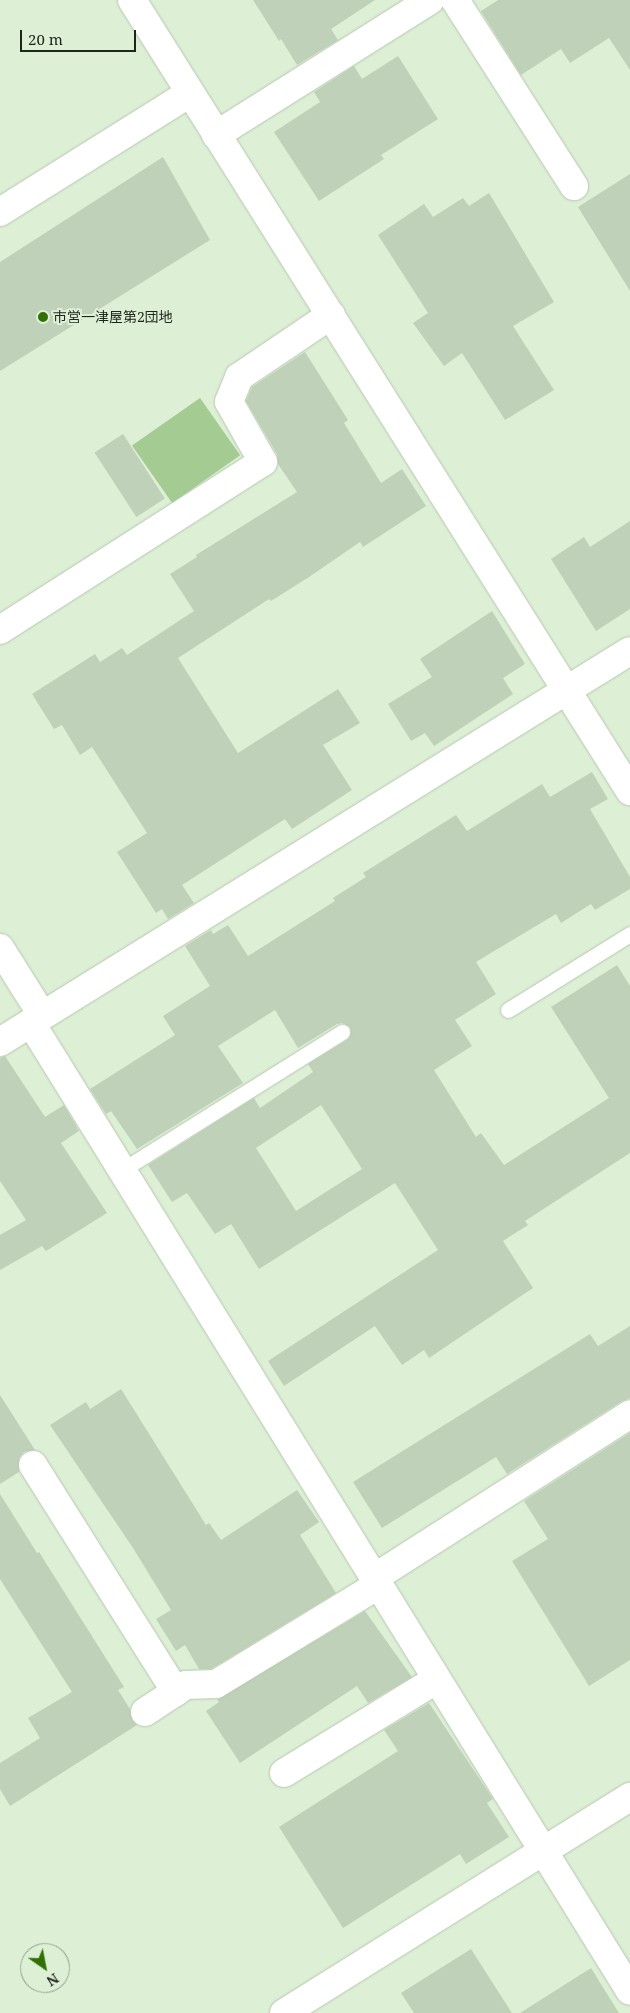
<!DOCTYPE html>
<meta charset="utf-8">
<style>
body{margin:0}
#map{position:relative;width:630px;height:2013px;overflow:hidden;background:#ddf0d6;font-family:"Noto Serif","Noto Sans JP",serif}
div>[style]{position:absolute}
.green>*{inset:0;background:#a3cb92;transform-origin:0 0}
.building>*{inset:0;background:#bfd1b8;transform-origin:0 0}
.roads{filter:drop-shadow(0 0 1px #b6c8af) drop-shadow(0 0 1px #b6c8af)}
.lane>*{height:15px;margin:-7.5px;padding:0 7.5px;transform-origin:7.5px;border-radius:7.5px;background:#fff}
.street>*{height:28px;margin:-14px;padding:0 14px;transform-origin:14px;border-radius:14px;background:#fff}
.dots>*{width:14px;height:14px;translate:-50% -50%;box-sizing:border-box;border:2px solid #ddf0d6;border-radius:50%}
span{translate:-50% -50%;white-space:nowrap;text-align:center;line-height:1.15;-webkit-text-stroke:4px #ddf0d6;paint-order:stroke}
.poi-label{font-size:14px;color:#1e251c}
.left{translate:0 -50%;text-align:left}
.north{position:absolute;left:20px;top:1943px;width:50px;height:50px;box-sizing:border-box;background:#ddf0d6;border:1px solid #919f8c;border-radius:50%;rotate:147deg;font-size:14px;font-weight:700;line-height:20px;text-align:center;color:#1e251c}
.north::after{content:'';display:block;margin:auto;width:18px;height:22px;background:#327003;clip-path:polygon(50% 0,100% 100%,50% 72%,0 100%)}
.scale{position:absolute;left:20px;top:30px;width:116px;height:22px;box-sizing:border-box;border:2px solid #1e251c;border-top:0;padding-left:6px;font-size:15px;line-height:18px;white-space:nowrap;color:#1e251c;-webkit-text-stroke:4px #ddf0d6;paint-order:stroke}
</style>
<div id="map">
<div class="green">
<i style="left:200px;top:398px;width:70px;height:83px;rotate:55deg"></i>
</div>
<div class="building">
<i style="clip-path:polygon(253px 0,375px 0,331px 29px,338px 40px,297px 65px,281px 39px,279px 41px)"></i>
<i style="clip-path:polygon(498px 0,630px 0,630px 70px,609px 38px,570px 63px,561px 49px,521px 75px,481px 11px)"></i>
<i style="clip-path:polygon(398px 56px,438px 119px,381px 155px,384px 159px,319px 201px,274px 132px,320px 102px,314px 92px,354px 66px,362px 79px)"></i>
<i style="clip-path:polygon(163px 157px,210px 240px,0 371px,0 262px)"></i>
<i style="clip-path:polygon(630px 174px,630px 291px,578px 207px)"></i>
<i style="clip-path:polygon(489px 193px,554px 302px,513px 326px,554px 390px,505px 420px,462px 353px,444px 366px,413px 323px,428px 313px,378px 235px,424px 204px,433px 217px,463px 198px,469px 206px)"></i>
<i style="clip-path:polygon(305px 352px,348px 420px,344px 423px,381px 483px,402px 469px,426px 506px,363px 547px,360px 542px,309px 577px,271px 601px,269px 599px,178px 658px,238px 753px,338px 689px,360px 723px,323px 745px,352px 790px,292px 829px,285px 819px,182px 885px,194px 903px,168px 919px,162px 909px,156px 913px,117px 852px,147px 833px,92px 747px,80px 755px,62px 725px,54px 729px,32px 694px,95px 654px,100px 662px,122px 648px,127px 655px,194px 611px,170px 574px,197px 557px,196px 555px,297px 492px,278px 464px,277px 454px,246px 401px,252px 387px)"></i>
<i style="left:123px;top:434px;width:77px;height:34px;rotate:57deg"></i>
<i style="clip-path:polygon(630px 521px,630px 609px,596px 631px,551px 559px,584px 537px,590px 547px)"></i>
<i style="clip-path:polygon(492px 611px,525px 664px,503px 678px,513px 694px,434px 746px,425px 733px,411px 741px,388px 704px,432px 677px,420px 659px)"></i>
<i style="clip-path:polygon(evenodd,592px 772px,608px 799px,590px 809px,630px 877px,630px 889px,595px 910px,591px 904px,561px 923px,556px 914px,476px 962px,496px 994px,455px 1020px,472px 1046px,434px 1070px,476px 1137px,481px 1133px,504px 1165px,609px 1098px,551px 1007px,617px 965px,630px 986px,630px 1153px,525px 1221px,528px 1225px,503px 1241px,533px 1288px,429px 1358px,424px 1350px,402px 1365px,375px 1326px,284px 1386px,268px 1361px,438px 1250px,395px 1183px,259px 1269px,231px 1224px,215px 1234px,187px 1193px,172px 1202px,148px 1165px,254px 1098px,260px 1108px,313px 1072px,308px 1064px,347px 1040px,351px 1032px,350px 1027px,342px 1023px,337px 1024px,298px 1048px,275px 1010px,218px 1046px,243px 1083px,137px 1149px,111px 1111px,106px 1114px,90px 1089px,175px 1035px,163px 1016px,210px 986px,185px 946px,211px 930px,213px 934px,228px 925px,248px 956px,335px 901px,333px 898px,366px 877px,363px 873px,456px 815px,467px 831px,542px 784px,550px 797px,592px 772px,321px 1105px,362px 1169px,296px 1211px,256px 1148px,321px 1105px)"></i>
<i style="clip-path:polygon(5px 1056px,45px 1117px,64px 1105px,79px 1131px,61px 1143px,107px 1213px,46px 1251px,42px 1246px,0 1270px,0 1235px,26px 1220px,0 1181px,0 1058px)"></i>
<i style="clip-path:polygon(630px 1326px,630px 1398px,622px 1401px,507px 1474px,496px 1457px,382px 1528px,353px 1482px,590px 1334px,598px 1346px)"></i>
<i style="clip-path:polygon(121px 1389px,206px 1525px,209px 1523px,221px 1540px,297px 1490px,319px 1522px,300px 1535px,336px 1593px,211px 1669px,199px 1669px,185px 1645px,176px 1651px,156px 1619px,171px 1610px,133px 1548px,50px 1425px,86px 1402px,90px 1409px)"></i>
<i style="clip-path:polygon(0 1395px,35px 1450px,24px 1452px,19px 1458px,19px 1472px,0 1484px)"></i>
<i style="clip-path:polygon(630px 1433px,630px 1660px,589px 1686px,512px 1561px,548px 1539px,524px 1501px)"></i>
<i style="clip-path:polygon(0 1494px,37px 1553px,39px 1552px,124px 1687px,118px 1690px,130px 1709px,132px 1720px,137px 1725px,10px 1806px,0 1789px,0 1763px,40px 1738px,28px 1718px,72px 1692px,0 1579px)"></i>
<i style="clip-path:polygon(365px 1611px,412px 1677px,368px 1703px,357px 1686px,240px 1763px,206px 1711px,219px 1702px,217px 1700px)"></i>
<i style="clip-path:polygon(429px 1703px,493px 1799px,487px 1803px,509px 1837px,466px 1864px,460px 1854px,343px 1928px,279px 1827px,398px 1751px,384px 1730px)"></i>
<i style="clip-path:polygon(471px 1949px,512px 2013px,414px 2013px,401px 1993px)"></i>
<i style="clip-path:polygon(591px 1968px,619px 2013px,520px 2013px)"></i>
</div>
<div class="roads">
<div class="lane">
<i style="left:508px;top:1010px;width:144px;rotate:-31.9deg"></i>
<i style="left:122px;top:1170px;width:260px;rotate:-32.1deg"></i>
</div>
<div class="street">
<i style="left:132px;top:0;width:935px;rotate:57.81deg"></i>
<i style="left:455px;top:0;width:221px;rotate:57.4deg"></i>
<i style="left:216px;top:135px;width:253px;rotate:-32.2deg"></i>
<i style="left:0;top:212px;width:224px;rotate:-32.1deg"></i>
<i style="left:0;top:630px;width:312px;rotate:-32.6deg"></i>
<i style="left:263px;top:462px;width:69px;rotate:-119.5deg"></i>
<i style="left:229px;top:402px;width:27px;rotate:-68deg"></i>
<i style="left:239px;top:377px;width:111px;rotate:-34deg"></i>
<i style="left:0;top:948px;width:79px;rotate:57.9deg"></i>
<i style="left:31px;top:1023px;width:1138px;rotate:58.25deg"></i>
<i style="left:0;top:1042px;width:741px;rotate:-31.83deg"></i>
<i style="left:33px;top:1465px;width:268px;rotate:57.8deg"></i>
<i style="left:374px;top:1578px;width:304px;rotate:-32.6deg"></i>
<i style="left:145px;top:1712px;width:49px;rotate:-33.4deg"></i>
<i style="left:186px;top:1685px;width:30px;rotate:-2deg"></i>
<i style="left:216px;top:1684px;width:190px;rotate:-31.4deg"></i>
<i style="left:284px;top:1773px;width:178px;rotate:-31.5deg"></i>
<i style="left:284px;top:2013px;width:408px;rotate:-32deg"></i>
</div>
</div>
<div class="dots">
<i style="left:43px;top:317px;background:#327003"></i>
</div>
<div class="poi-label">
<span class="left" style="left:53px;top:317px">市営一津屋第2団地</span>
</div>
<div class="north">N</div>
<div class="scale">20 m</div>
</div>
